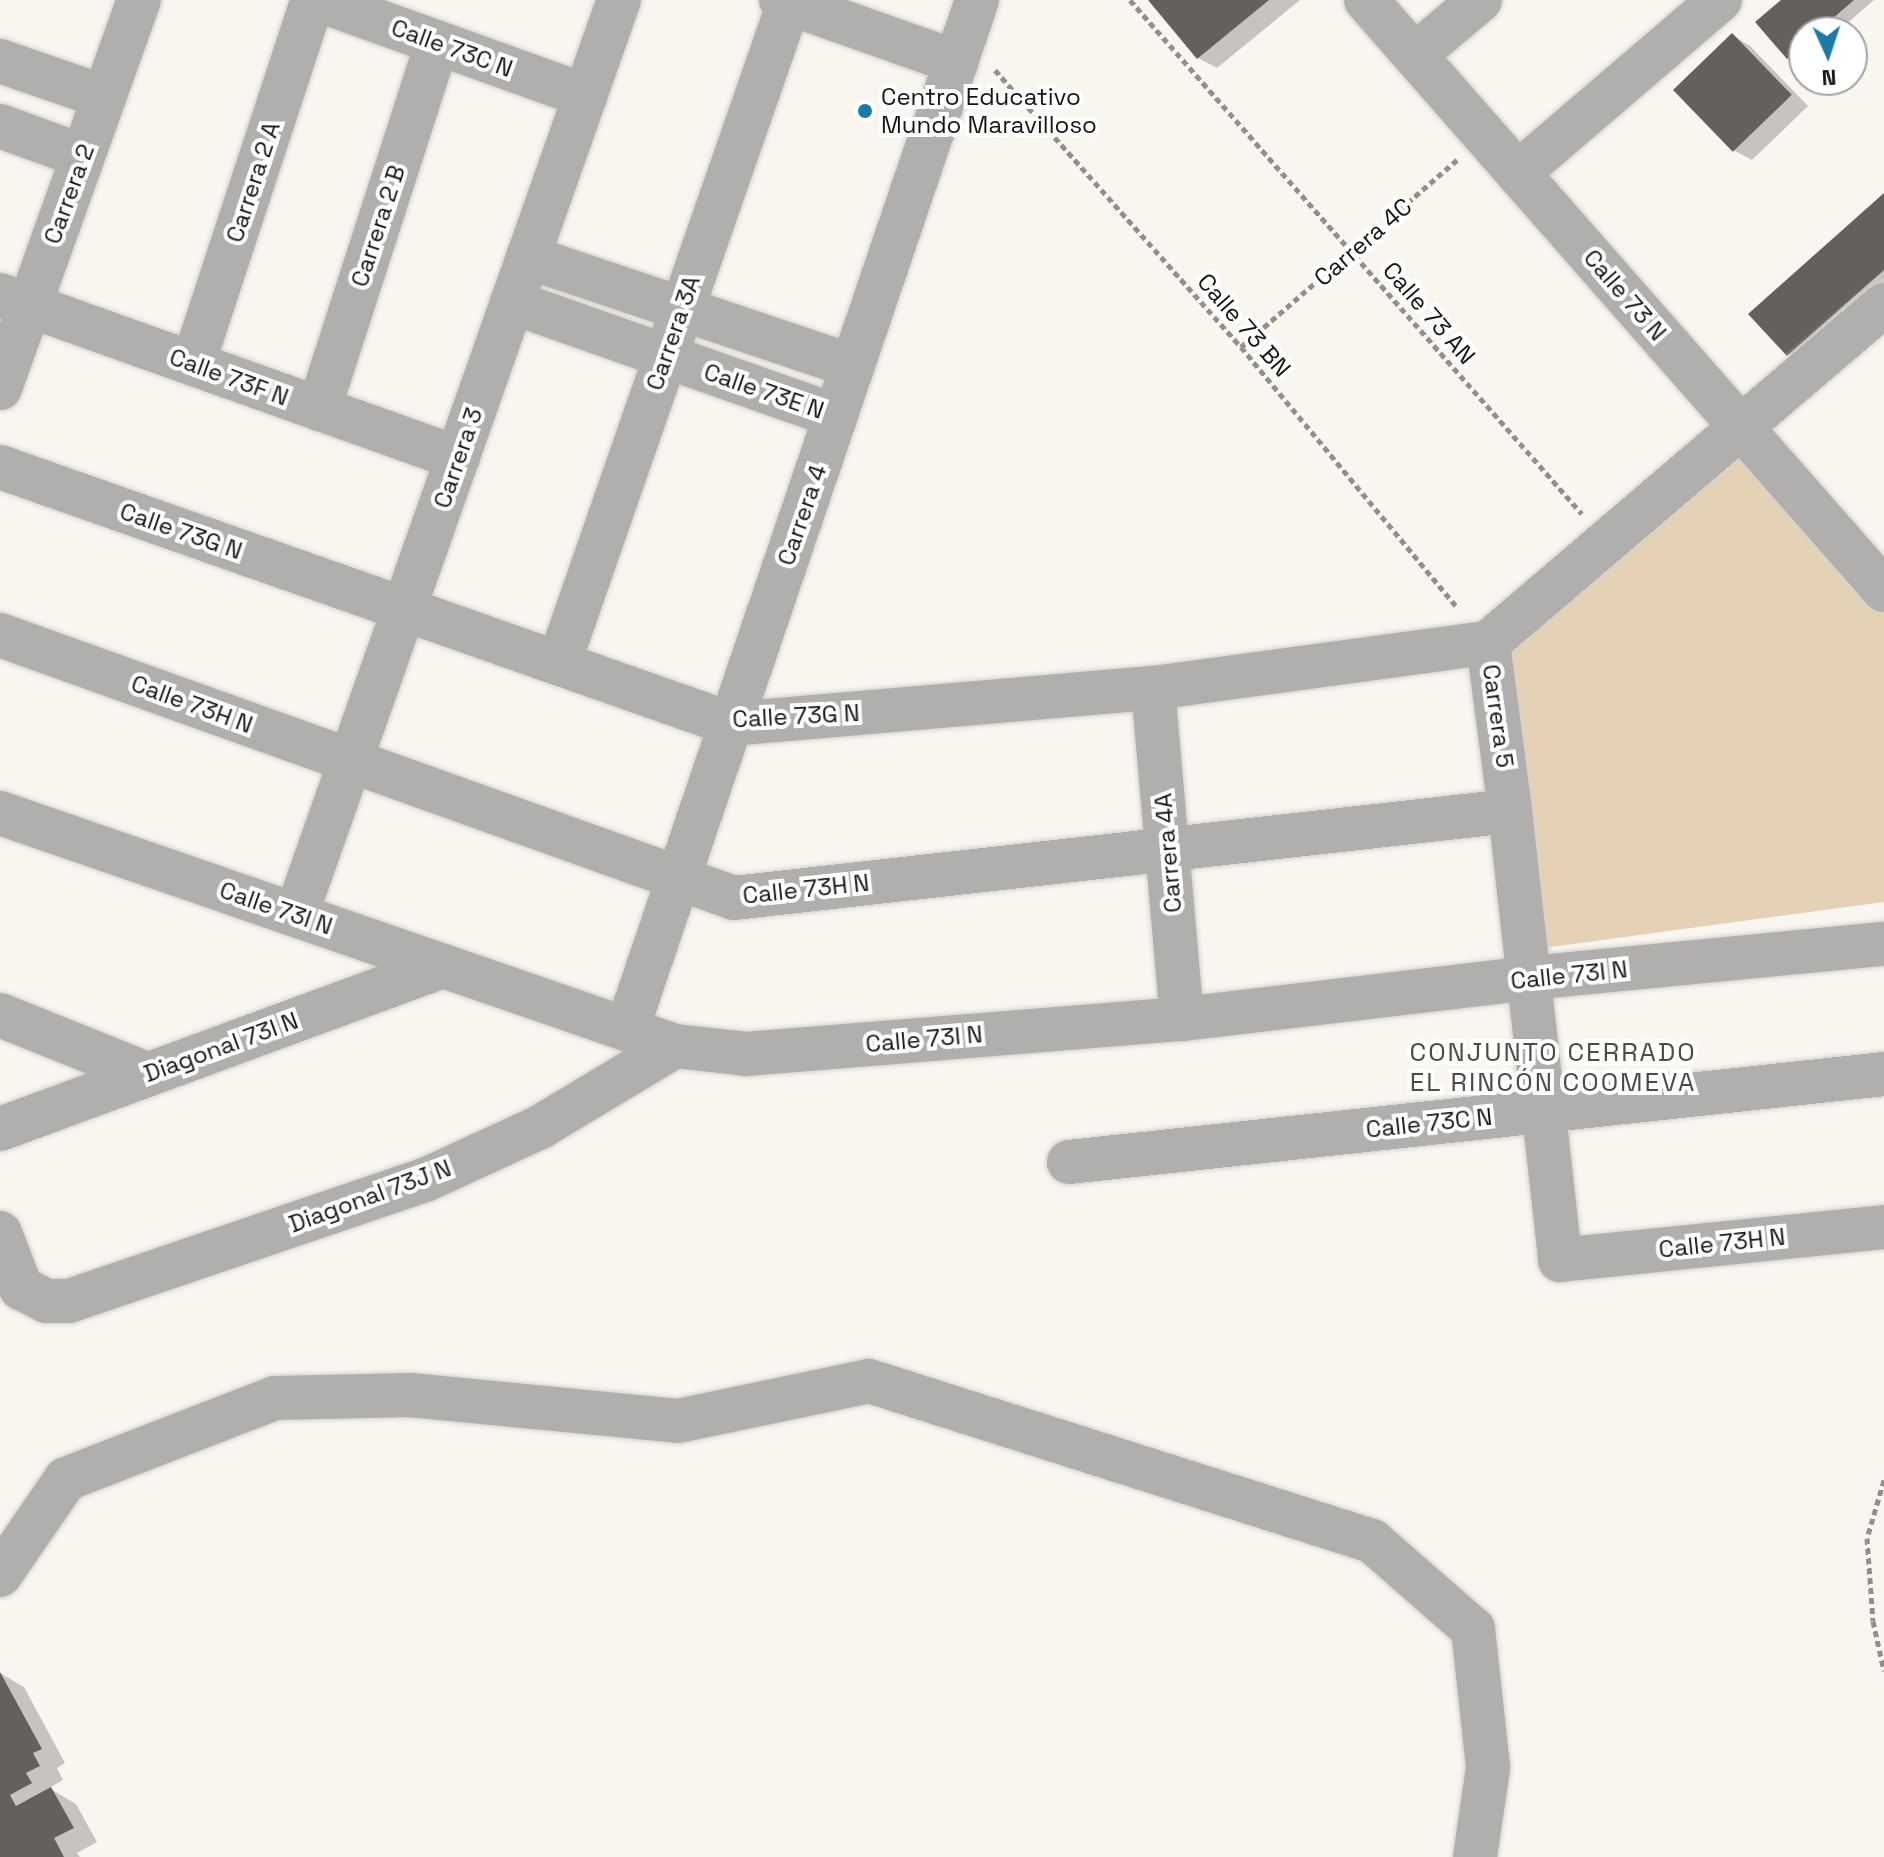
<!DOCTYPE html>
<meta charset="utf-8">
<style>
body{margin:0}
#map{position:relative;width:1884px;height:1857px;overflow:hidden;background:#f9f6f0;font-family:"Space Grotesk",sans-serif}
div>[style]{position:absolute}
.green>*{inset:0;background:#e5d2b6}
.shadow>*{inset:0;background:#0003}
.building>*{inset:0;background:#64615d;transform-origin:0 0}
.path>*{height:5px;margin-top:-2.5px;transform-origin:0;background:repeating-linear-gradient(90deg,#92908b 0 6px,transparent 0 10px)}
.roads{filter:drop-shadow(0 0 2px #d5d2cd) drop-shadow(0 0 2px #d5d2cd)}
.minor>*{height:44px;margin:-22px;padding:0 22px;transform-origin:22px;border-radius:22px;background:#b1afad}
.dots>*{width:22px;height:22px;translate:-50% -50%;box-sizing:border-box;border:4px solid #fff;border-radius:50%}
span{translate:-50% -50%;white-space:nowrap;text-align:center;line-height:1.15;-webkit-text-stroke:8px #fff;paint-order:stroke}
.street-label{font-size:24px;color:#161513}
.poi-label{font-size:24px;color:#161513}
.left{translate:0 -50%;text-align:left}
.neighbourhood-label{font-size:26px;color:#4d4a45;letter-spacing:2px}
.north{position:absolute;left:1788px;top:16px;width:80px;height:80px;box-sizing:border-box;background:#fff;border:2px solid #a2a1a1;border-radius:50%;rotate:177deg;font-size:22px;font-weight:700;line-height:32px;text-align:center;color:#161513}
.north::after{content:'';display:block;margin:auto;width:28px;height:36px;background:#1c79a7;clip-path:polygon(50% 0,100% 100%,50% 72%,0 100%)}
</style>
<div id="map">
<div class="green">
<i style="clip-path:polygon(1741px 427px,1884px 607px,1884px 902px,1536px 949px,1494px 637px)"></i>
</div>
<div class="shadow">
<i style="clip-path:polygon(1151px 0,1300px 0,1217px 68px,1198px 58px)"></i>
<i style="clip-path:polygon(1784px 0,1874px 0,1837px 32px,1804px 32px,1804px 60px,1800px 64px,1788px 57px)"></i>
<i style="clip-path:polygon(1732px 35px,1750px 46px,1808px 106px,1752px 160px,1733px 150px)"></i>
<i style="clip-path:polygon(1884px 195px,1884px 296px,1807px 365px,1788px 354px)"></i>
<i style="clip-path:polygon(0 1673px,24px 1687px,65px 1763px,57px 1768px,63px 1780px,49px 1788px,76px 1804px,97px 1842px,77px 1853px,80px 1857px,3px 1857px,0 1852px)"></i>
</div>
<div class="building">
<i style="clip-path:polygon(1148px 0,1269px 0,1197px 59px)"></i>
<i style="clip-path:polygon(1781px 0,1854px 0,1817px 32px,1804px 32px,1804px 44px,1787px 59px,1755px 22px)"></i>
<i style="left:1732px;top:33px;width:86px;height:82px;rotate:46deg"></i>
<i style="clip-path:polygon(1884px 193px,1884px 270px,1787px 356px,1748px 314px)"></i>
<i style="clip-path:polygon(0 1672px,42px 1749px,33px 1753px,40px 1766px,26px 1773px,32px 1783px,10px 1795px,16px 1806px,51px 1787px,74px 1828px,54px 1838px,64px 1857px,0 1857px)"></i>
</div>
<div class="path">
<i style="left:1130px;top:0;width:684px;rotate:48.67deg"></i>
<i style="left:995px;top:70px;width:370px;rotate:48.4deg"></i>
<i style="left:1241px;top:347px;width:339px;rotate:50.3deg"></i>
<i style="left:1241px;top:347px;width:286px;rotate:-40.9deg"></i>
<i style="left:1884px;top:1480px;width:60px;rotate:106.3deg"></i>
<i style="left:1867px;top:1538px;width:83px;rotate:85.9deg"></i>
<i style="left:1873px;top:1621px;width:51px;rotate:77.6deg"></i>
</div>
<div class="roads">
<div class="minor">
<i style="left:319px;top:0;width:283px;rotate:19.8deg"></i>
<i style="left:781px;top:0;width:186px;rotate:19.5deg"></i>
<i style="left:1366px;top:0;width:785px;rotate:48.72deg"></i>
<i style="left:1415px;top:55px;width:85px;rotate:-40.2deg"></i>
<i style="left:0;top:61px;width:110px;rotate:19.1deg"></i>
<i style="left:0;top:126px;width:87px;rotate:20.1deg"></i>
<i style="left:1518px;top:173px;width:266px;rotate:-40.6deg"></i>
<i style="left:528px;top:257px;width:342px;rotate:18.6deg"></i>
<i style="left:0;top:295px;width:486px;rotate:19.6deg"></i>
<i style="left:512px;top:302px;width:343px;rotate:19.4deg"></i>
<i style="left:193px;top:364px;width:383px;rotate:-71.8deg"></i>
<i style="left:0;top:388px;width:412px;rotate:-70.3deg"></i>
<i style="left:319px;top:409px;width:385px;rotate:-72.1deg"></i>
<i style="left:0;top:467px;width:775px;rotate:19.37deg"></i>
<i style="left:731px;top:724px;width:424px;rotate:-4.9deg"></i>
<i style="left:1153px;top:688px;width:338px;rotate:-7.7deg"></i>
<i style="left:0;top:635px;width:780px;rotate:19.71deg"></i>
<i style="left:734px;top:898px;width:781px;rotate:-6.4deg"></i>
<i style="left:1488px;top:643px;width:169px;rotate:82.5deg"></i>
<i style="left:1510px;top:811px;width:452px;rotate:83.6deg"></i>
<i style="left:1560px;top:1260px;width:326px;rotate:-5.8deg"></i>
<i style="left:1488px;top:643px;width:521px;rotate:-40.48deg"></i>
<i style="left:559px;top:663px;width:699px;rotate:-70.79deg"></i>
<i style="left:1153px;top:688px;width:332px;rotate:85deg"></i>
<i style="left:0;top:813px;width:714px;rotate:19.04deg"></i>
<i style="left:675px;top:1046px;width:71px;rotate:6.4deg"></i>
<i style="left:746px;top:1054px;width:437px;rotate:-4.6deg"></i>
<i style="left:1182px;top:1019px;width:349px;rotate:-6.7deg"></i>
<i style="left:1529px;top:978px;width:357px;rotate:-5.5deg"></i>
<i style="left:296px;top:915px;width:970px;rotate:-70.56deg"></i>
<i style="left:0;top:1015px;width:158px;rotate:21.9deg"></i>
<i style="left:627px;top:1029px;width:1087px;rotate:-71.21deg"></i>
<i style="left:0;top:1129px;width:472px;rotate:-20.2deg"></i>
<i style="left:1069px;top:1162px;width:820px;rotate:-6.16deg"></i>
<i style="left:0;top:1233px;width:59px;rotate:69.1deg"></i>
<i style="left:21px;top:1288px;width:28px;rotate:27deg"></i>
<i style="left:46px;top:1301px;width:23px"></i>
<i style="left:69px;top:1301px;width:376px;rotate:-18.8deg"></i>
<i style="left:425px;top:1180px;width:127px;rotate:-24.7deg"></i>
<i style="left:540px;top:1127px;width:157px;rotate:-31deg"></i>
<i style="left:0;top:1575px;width:116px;rotate:-55.5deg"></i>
<i style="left:66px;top:1479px;width:224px;rotate:-21.2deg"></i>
<i style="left:275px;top:1398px;width:135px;rotate:-1.3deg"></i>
<i style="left:410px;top:1395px;width:269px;rotate:5.5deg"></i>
<i style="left:678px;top:1421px;width:195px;rotate:-11.8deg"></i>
<i style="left:869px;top:1381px;width:528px;rotate:17.65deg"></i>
<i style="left:1372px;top:1541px;width:134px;rotate:41.1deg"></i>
<i style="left:1473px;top:1629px;width:140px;rotate:83.8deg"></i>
<i style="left:1488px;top:1768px;width:90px;rotate:98.3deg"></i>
</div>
</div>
<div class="dots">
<i style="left:865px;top:111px;background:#1c79a7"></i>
</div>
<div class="street-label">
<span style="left:452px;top:48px;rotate:20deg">Calle 73C N</span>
<span style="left:253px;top:182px;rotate:-72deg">Carrera 2 A</span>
<span style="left:69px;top:194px;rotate:-70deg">Carrera 2</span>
<span style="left:378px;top:226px;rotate:-72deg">Carrera 2 B</span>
<span style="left:1363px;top:242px;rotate:-41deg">Carrera 4C</span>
<span style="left:1625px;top:295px;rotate:49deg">Calle 73 N</span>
<span style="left:1429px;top:313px;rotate:49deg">Calle 73 AN</span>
<span style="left:1244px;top:325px;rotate:49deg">Calle 73 BN</span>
<span style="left:673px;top:333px;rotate:-71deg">Carrera 3A</span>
<span style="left:229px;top:377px;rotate:20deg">Calle 73F N</span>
<span style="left:764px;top:391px;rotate:19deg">Calle 73E N</span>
<span style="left:458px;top:458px;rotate:-71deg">Carrera 3</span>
<span style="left:802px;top:515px;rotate:-71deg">Carrera 4</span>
<span style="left:181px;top:531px;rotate:19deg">Calle 73G N</span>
<span style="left:192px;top:704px;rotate:20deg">Calle 73H N</span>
<span style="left:796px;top:716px;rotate:-3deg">Calle 73G N</span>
<span style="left:1498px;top:716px;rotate:82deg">Carrera 5</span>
<span style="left:1168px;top:853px;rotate:-95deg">Carrera 4A</span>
<span style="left:806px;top:889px;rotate:-6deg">Calle 73H N</span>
<span style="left:276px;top:908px;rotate:19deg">Calle 73I N</span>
<span style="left:1569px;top:975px;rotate:-6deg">Calle 73I N</span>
<span style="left:924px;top:1039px;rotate:-5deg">Calle 73I N</span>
<span style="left:221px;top:1047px;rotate:-20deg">Diagonal 73I N</span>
<span style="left:1429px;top:1123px;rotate:-6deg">Calle 73C N</span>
<span style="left:370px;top:1196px;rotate:-20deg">Diagonal 73J N</span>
<span style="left:1722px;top:1243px;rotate:-6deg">Calle 73H N</span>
</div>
<div class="poi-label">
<span class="left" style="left:881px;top:111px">Centro Educativo<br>Mundo Maravilloso</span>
</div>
<div class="neighbourhood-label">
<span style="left:1553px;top:1068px">CONJUNTO CERRADO<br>EL RINCÓN COOMEVA</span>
</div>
<div class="north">N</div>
</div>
